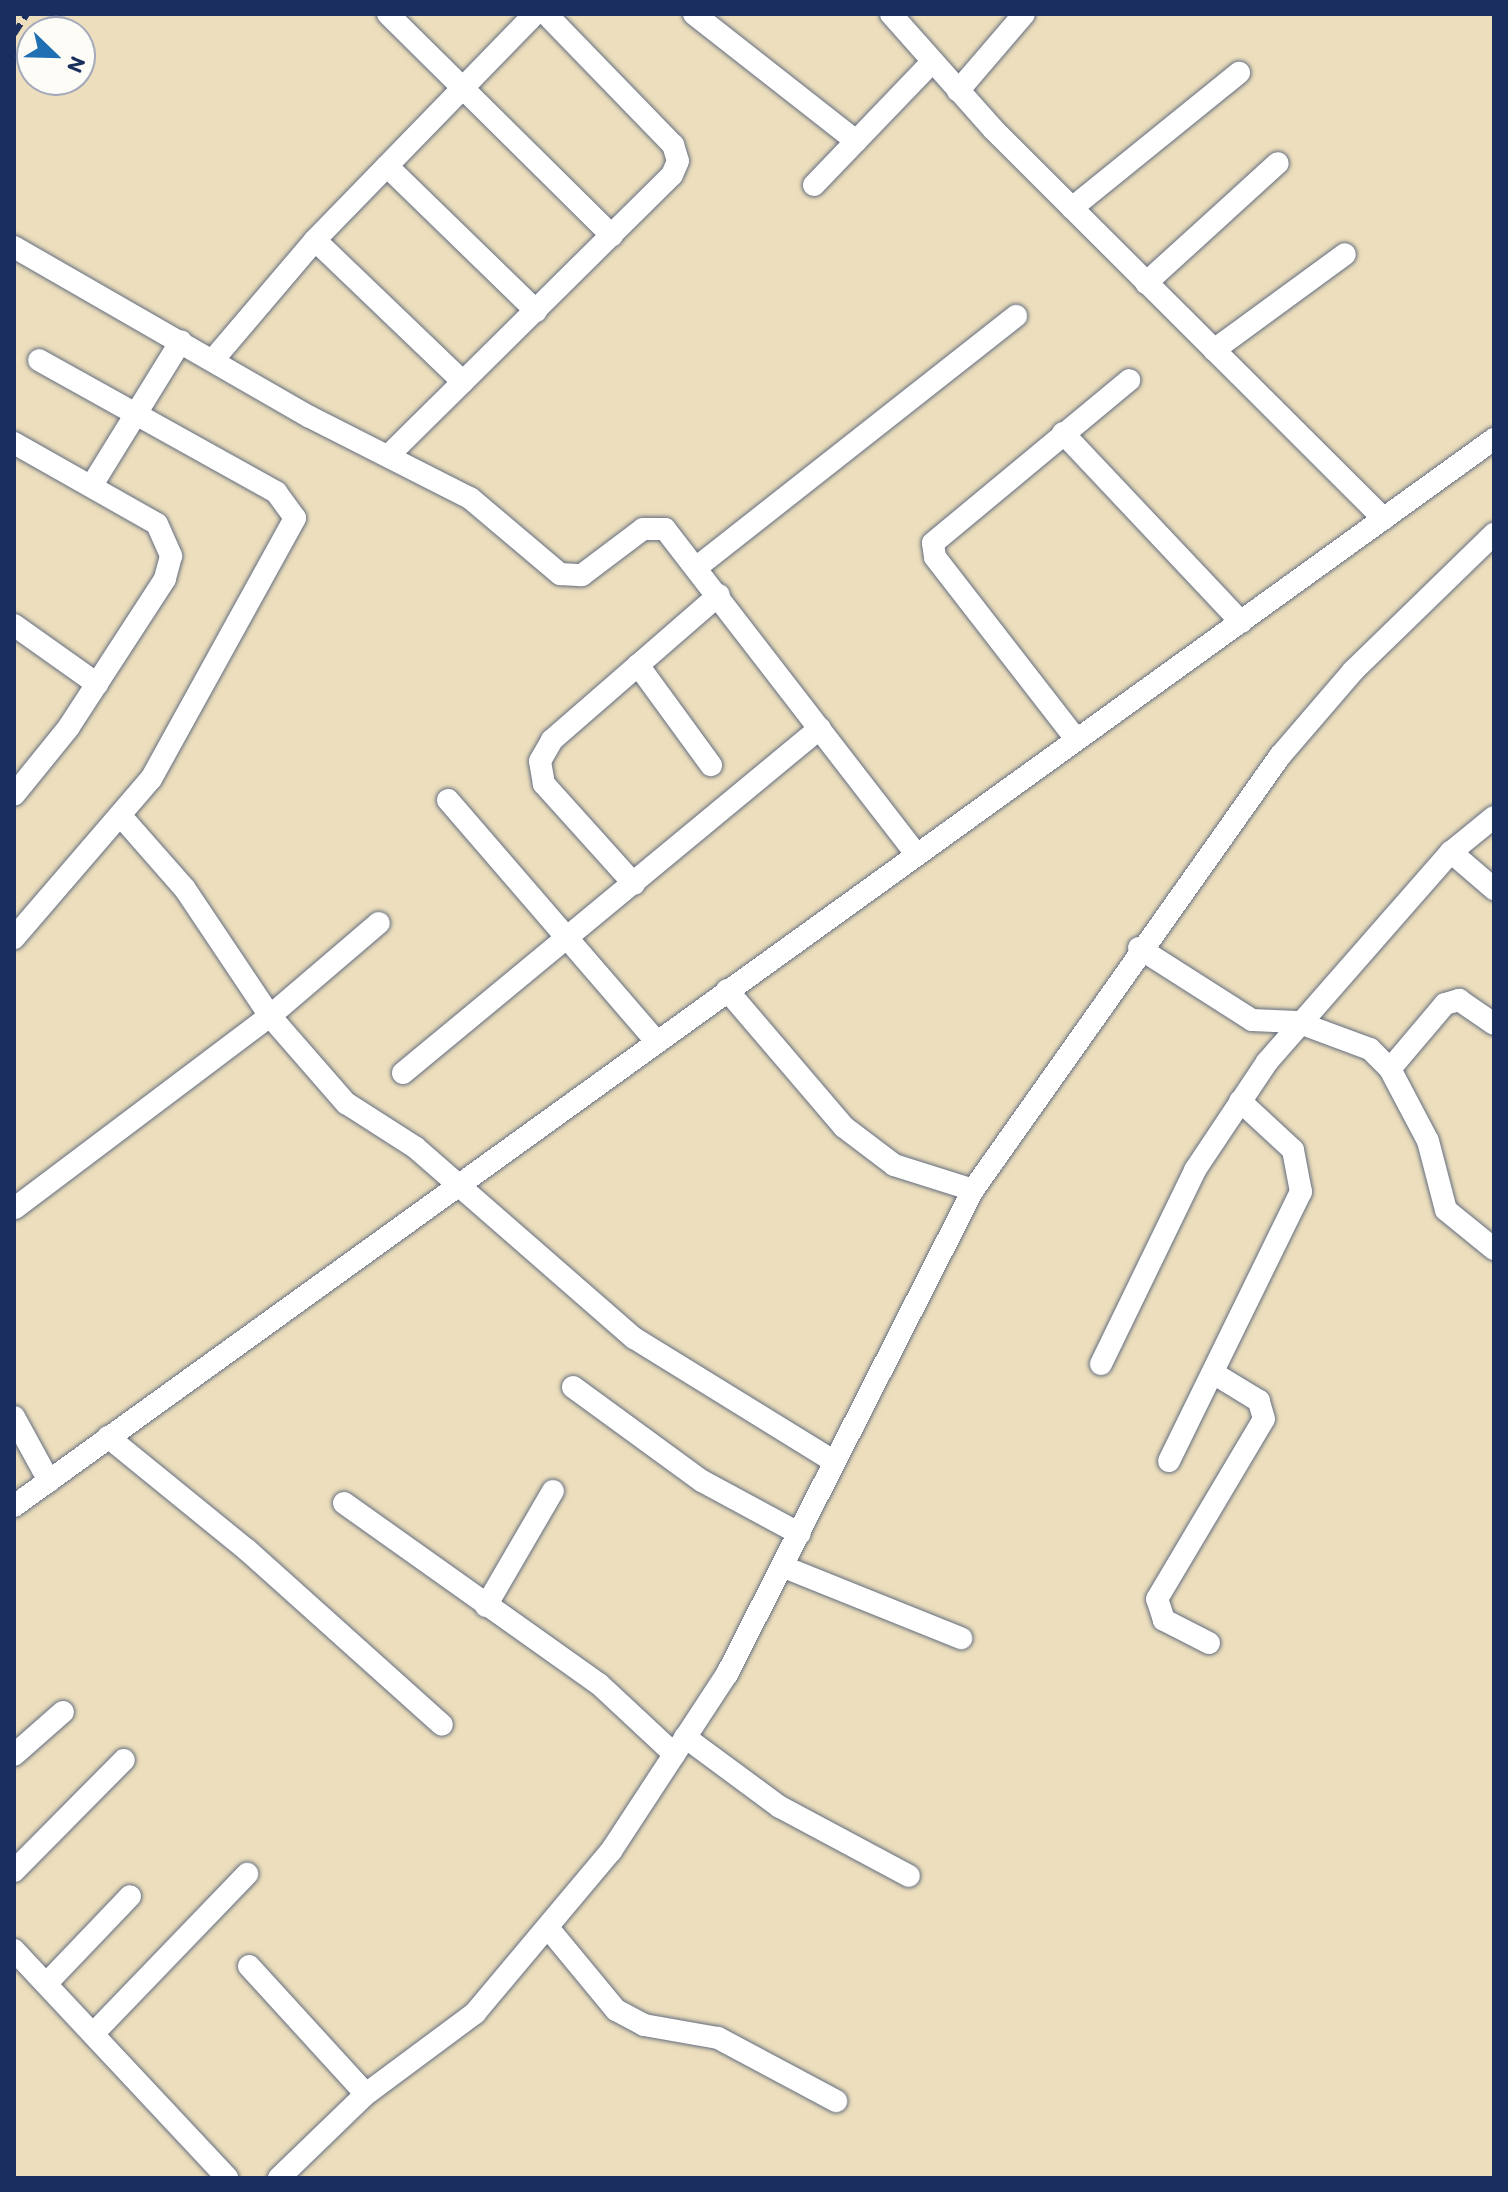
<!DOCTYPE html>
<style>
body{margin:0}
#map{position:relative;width:1508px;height:2192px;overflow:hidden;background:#eddfbd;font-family:Itim,sans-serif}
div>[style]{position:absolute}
.roads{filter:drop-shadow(0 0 2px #646d7f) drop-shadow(0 0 2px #646d7f)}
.street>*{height:22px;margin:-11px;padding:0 11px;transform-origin:11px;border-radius:11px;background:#fff}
.rail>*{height:6px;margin-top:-3px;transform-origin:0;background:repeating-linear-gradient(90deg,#1b2f5e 0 12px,transparent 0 18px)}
span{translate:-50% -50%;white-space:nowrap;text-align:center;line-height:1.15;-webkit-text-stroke:6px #fdfcf7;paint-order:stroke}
.frame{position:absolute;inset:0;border:16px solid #1b2f5e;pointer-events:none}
.north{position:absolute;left:16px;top:16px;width:80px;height:80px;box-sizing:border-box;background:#fdfcf7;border:2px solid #a3aaba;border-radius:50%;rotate:113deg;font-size:22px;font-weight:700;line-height:32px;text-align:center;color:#1b2f5e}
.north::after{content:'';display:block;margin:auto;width:28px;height:36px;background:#1f6fb2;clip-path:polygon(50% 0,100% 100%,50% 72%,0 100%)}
</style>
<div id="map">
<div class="roads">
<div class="street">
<i style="left:388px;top:14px;width:315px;rotate:44.7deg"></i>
<i style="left:694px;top:14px;width:206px;rotate:38.1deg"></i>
<i style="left:891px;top:14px;width:154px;rotate:48.4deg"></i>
<i style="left:993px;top:129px;width:552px;rotate:44.93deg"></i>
<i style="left:958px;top:91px;width:101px;rotate:-49.4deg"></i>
<i style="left:387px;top:166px;width:208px;rotate:44.2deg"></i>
<i style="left:814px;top:185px;width:169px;rotate:-46.2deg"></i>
<i style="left:1072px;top:208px;width:215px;rotate:-39deg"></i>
<i style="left:315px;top:240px;width:205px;rotate:43.8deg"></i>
<i style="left:14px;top:247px;width:341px;rotate:29.9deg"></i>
<i style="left:310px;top:417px;width:179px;rotate:26.9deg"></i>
<i style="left:470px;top:498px;width:118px;rotate:40.2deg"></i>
<i style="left:560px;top:574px;width:22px;rotate:3deg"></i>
<i style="left:582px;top:575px;width:76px;rotate:-37deg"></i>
<i style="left:643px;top:529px;width:22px"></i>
<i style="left:665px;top:529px;width:411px;rotate:52.3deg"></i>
<i style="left:1146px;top:283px;width:178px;rotate:-42.3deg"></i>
<i style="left:1214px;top:350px;width:162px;rotate:-36.2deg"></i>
<i style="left:213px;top:360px;width:157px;rotate:-49.6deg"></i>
<i style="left:315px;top:240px;width:315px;rotate:-45.8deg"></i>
<i style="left:1063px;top:433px;width:260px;rotate:46.7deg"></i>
<i style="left:14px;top:443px;width:164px;rotate:29.5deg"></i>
<i style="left:157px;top:524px;width:35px;rotate:66deg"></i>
<i style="left:171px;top:556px;width:24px;rotate:105deg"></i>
<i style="left:165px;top:579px;width:176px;rotate:123deg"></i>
<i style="left:69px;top:727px;width:87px;rotate:129deg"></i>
<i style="left:389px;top:455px;width:398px;rotate:-44.7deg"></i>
<i style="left:672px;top:175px;width:15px;rotate:-67deg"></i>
<i style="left:678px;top:161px;width:17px;rotate:-107deg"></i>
<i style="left:673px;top:145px;width:182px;rotate:-134.1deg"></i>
<i style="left:92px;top:485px;width:169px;rotate:-58.3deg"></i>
<i style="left:697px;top:567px;width:406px;rotate:-38.2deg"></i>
<i style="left:14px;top:625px;width:102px;rotate:35.4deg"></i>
<i style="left:638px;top:665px;width:124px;rotate:53.9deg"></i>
<i style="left:1076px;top:739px;width:230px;rotate:-127.8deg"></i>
<i style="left:935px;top:557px;width:14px;rotate:-98deg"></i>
<i style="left:933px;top:543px;width:255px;rotate:-39.7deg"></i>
<i style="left:448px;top:800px;width:318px;rotate:49.2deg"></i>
<i style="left:120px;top:815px;width:98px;rotate:48.7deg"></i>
<i style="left:185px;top:889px;width:153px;rotate:56.2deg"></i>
<i style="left:270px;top:1016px;width:116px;rotate:48.9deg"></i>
<i style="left:346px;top:1103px;width:83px;rotate:32.7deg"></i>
<i style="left:416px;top:1148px;width:289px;rotate:41.1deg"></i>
<i style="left:634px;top:1338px;width:234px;rotate:31.7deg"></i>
<i style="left:1451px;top:852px;width:57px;rotate:40.7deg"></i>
<i style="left:634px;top:884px;width:135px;rotate:-132deg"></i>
<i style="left:544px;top:784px;width:23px;rotate:-100deg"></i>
<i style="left:540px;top:761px;width:24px;rotate:-60deg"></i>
<i style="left:552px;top:740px;width:221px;rotate:-41deg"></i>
<i style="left:14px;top:938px;width:210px;rotate:-49.3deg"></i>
<i style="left:151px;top:779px;width:298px;rotate:-61.1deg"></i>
<i style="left:295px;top:518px;width:32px;rotate:-126deg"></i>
<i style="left:276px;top:492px;width:271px;rotate:-150.9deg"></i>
<i style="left:1139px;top:948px;width:134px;rotate:32.5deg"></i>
<i style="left:1252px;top:1020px;width:45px;rotate:2.5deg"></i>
<i style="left:1297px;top:1022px;width:78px;rotate:20.3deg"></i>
<i style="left:1370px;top:1049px;width:28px;rotate:45deg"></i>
<i style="left:1390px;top:1069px;width:81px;rotate:62.2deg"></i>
<i style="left:1428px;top:1141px;width:71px;rotate:75.4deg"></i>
<i style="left:1446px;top:1210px;width:62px;rotate:39.1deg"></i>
<i style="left:727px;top:990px;width:180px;rotate:49.5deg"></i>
<i style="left:844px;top:1127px;width:63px;rotate:37.2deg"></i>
<i style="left:894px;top:1165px;width:83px;rotate:17.6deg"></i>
<i style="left:1390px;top:1069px;width:85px;rotate:-49.8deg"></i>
<i style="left:1445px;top:1004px;width:15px;rotate:-16deg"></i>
<i style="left:1459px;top:1000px;width:42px;rotate:34.4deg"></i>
<i style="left:403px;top:1073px;width:541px;rotate:-39.6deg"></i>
<i style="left:15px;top:1208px;width:319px;rotate:-37deg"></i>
<i style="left:270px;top:1016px;width:143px;rotate:-40.5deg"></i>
<i style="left:1101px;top:1364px;width:216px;rotate:-64.1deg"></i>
<i style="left:1195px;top:1170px;width:130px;rotate:-56.3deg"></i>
<i style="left:1267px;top:1062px;width:279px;rotate:-48.8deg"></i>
<i style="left:1451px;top:852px;width:55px;rotate:-39.1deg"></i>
<i style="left:573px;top:1387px;width:160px;rotate:36.1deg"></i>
<i style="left:702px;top:1481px;width:111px;rotate:28.4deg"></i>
<i style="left:14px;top:1417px;width:73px;rotate:61.3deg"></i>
<i style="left:108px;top:1437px;width:178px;rotate:39.1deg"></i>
<i style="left:246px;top:1549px;width:263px;rotate:41.9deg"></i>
<i style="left:1169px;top:1461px;width:300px;rotate:-63.9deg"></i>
<i style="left:1301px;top:1192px;width:43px;rotate:-100.8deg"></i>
<i style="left:1293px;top:1150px;width:72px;rotate:-137.2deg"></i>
<i style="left:344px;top:1503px;width:313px;rotate:35.4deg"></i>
<i style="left:599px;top:1684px;width:103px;rotate:43deg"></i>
<i style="left:14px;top:1506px;width:1825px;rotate:-35.79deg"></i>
<i style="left:784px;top:1567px;width:191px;rotate:21.9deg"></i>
<i style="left:486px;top:1606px;width:133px;rotate:-59.8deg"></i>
<i style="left:1209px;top:1643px;width:51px;rotate:-152.9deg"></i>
<i style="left:1164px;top:1620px;width:22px;rotate:-108deg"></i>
<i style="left:1157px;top:1599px;width:209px;rotate:-59.3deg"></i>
<i style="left:1264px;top:1419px;width:19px;rotate:-106deg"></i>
<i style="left:1259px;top:1401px;width:54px;rotate:-148.7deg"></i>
<i style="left:685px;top:1737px;width:118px;rotate:36.4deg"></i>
<i style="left:780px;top:1807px;width:146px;rotate:28.1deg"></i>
<i style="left:14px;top:1755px;width:65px;rotate:-41.3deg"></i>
<i style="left:14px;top:1871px;width:156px;rotate:-45.3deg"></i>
<i style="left:549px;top:1929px;width:105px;rotate:50.4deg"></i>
<i style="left:616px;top:2010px;width:32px;rotate:28deg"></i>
<i style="left:644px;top:2025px;width:75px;rotate:10deg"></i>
<i style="left:718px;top:2038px;width:134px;rotate:28.1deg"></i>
<i style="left:14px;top:1950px;width:312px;rotate:46.9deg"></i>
<i style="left:249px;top:1966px;width:173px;rotate:47.6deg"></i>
<i style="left:47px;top:1983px;width:120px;rotate:-46.3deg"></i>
<i style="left:94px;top:2033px;width:221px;rotate:-46.1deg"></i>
<i style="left:279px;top:2178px;width:121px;rotate:-44deg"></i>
<i style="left:366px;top:2094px;width:136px;rotate:-36.6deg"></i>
<i style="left:475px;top:2013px;width:212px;rotate:-50deg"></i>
<i style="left:611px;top:1851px;width:212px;rotate:-56.8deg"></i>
<i style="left:727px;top:1674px;width:543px;rotate:-63.06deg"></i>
<i style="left:973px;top:1190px;width:532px;rotate:-54.73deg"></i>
<i style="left:1280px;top:756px;width:112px;rotate:-49.3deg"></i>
<i style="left:1353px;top:671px;width:197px;rotate:-44.2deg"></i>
</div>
</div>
<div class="rail">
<i style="left:14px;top:34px;width:24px;rotate:-57deg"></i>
</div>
<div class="frame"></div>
<div class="north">N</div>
</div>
